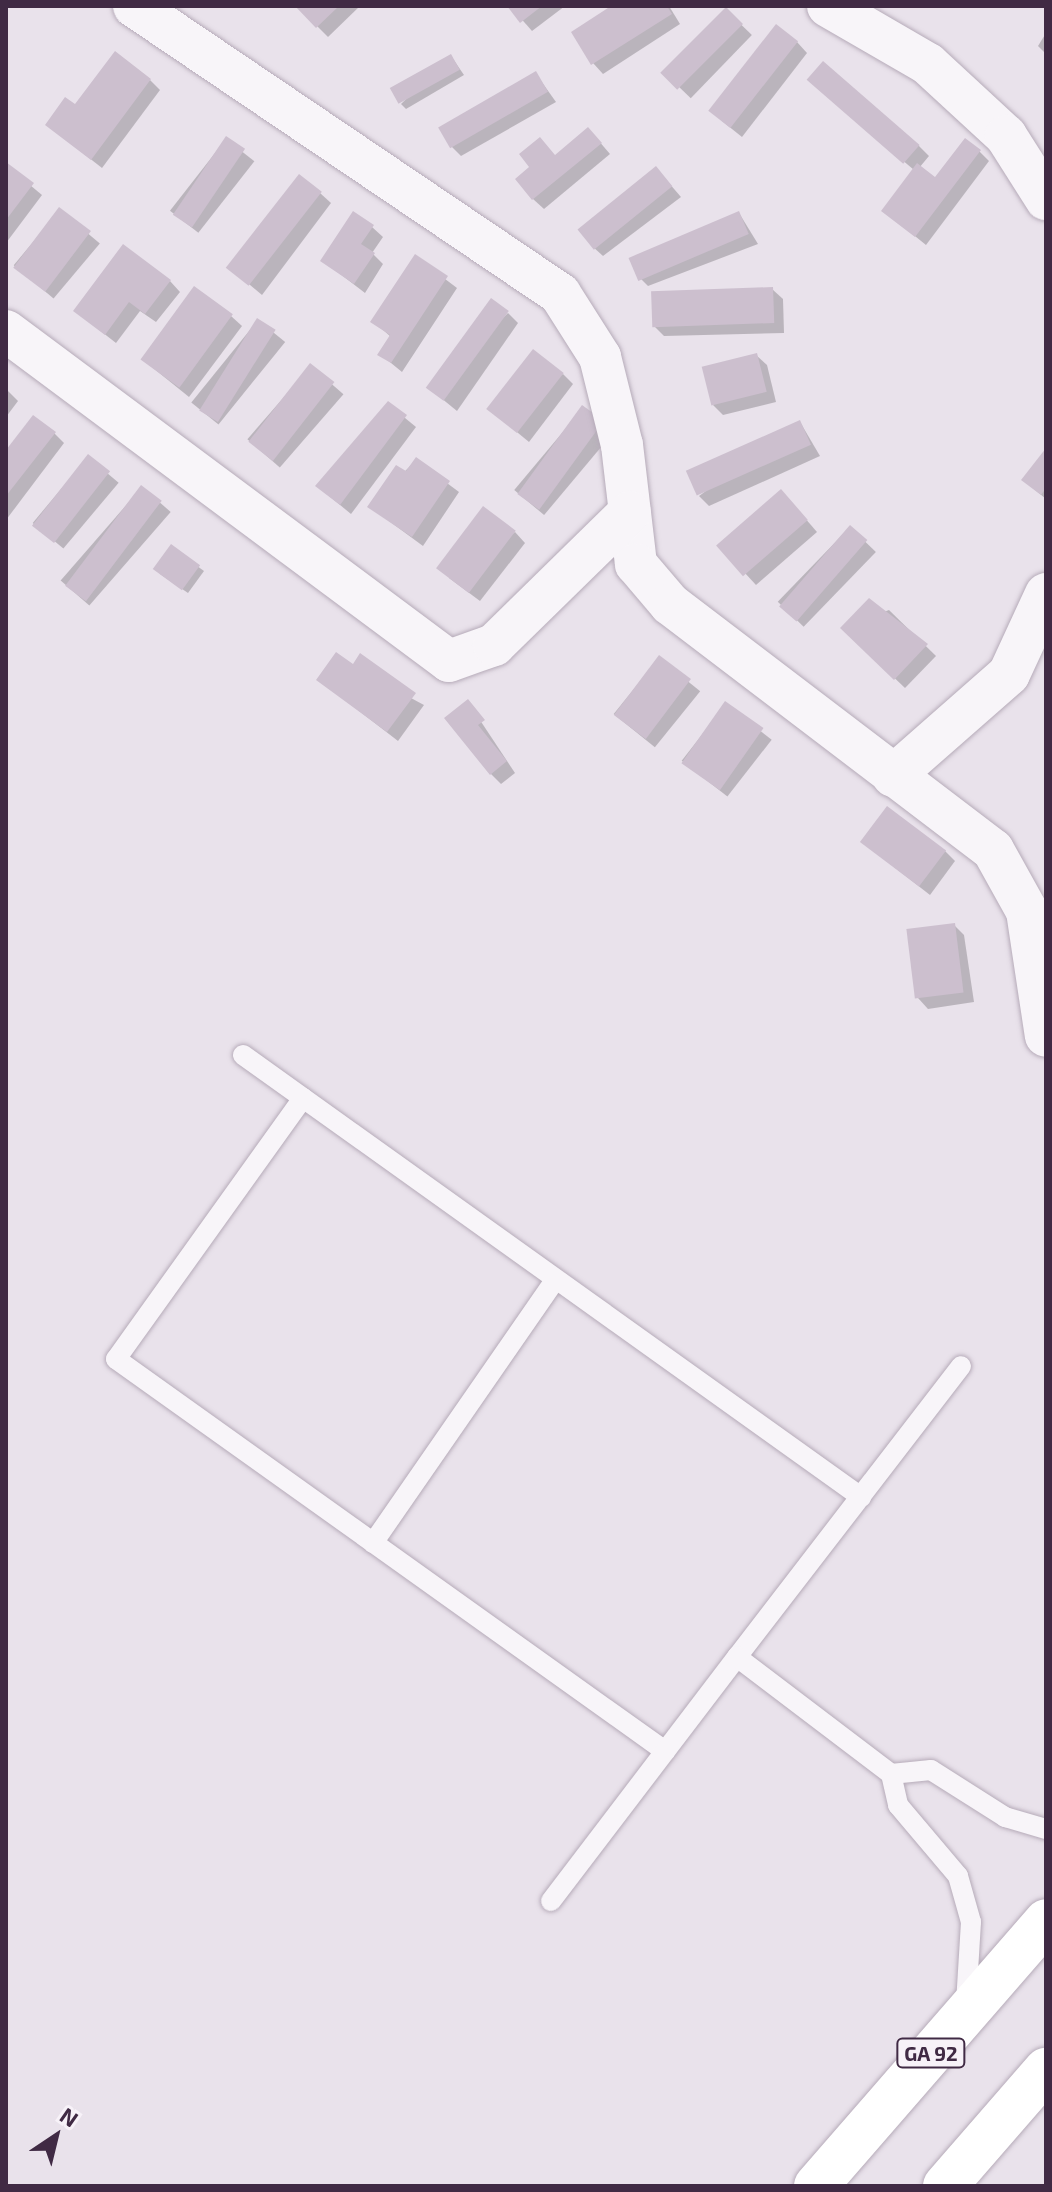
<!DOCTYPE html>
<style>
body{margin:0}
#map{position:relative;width:1052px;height:2192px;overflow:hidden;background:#e9e2eb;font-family:"Exo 2",sans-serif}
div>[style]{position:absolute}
.shadow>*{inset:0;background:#0003;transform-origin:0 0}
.building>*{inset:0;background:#ccbfce;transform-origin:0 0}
.roads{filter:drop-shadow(0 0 2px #b6abb9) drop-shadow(0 0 2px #b6abb9)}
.service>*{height:20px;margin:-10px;padding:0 10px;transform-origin:10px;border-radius:10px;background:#f8f5f9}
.minor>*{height:42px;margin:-21px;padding:0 21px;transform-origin:21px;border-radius:21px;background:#f8f5f9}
.primary>*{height:44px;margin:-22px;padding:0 22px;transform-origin:22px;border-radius:22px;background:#fff}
span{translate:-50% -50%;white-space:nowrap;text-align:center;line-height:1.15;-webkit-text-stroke:7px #f7f2f8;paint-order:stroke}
.shield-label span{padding:2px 6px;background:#f7f2f8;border:2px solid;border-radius:6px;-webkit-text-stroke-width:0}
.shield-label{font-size:20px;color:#402a44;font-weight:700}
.frame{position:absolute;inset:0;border:8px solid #402a44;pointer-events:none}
.north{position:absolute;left:16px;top:2096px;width:80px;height:80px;-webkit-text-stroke:6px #f7f2f8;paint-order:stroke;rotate:35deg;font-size:22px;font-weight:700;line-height:32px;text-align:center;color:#402a44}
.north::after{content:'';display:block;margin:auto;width:28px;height:36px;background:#402a44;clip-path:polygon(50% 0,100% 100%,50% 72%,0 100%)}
</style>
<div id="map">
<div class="shadow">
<i style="clip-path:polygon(297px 6px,360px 6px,328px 37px)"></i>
<i style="clip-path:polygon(510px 6px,565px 6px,532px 31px)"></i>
<i style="clip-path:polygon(615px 6px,669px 6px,680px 24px,603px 74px,593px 63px)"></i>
<i style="left:726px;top:10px;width:36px;height:88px;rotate:44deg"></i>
<i style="clip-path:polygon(1046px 33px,1046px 54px,1038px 46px)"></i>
<i style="clip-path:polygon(797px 42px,807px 53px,742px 137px,722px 121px)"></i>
<i style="clip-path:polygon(451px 56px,464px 75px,406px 109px,401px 104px)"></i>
<i style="clip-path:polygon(536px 74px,556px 102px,461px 156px,451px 146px,440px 128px)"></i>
<i style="clip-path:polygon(150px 80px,160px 90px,102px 168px,47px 125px)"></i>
<i style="clip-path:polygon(820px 90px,919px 146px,929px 156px,919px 168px,935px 180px,979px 151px,989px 161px,926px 245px,884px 211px,914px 170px)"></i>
<i style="left:226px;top:139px;width:36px;height:91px;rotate:38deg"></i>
<i style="clip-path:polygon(598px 140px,610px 154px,544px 209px,533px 199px,532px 167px)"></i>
<i style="clip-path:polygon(6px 165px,42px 195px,6px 243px)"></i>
<i style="clip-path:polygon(656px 168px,681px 197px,603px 256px,592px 246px)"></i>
<i style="clip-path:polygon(320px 193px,331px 203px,262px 295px,231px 269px)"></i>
<i style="left:60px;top:210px;width:52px;height:72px;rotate:40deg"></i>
<i style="clip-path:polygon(739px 213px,758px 244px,648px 286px,638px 276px)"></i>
<i style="clip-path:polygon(372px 227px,383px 237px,372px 253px,383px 264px,365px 293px,322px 260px)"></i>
<i style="clip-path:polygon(416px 257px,457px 288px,402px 372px,380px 354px,391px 337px,373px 321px)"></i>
<i style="clip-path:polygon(170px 281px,180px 292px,156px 322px,140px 311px,116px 343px,75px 311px)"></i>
<i style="clip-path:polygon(772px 289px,783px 299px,784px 333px,664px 336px,654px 326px)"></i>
<i style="clip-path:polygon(508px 313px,518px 323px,457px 411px,430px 389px)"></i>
<i style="clip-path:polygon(231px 316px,242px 326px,189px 397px,142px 359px)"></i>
<i style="left:258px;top:320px;width:35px;height:106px;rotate:39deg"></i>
<i style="clip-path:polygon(756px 355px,767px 365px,776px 402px,723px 415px,713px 405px)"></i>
<i style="left:311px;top:366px;width:43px;height:97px;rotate:41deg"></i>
<i style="clip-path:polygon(563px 374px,573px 384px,529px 442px,490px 410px)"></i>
<i style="clip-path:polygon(6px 389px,18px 401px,6px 417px)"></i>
<i style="clip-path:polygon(388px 404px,416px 427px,351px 514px,317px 486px)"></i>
<i style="left:583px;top:408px;width:39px;height:107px;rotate:40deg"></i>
<i style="clip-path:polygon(800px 422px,820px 456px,709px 506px,699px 496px)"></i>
<i style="clip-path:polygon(54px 433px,64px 443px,6px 520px,6px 454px)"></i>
<i style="clip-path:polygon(1046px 451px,1046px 499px,1023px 480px)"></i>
<i style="left:88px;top:457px;width:40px;height:86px;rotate:40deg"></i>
<i style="clip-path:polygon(416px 460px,459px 492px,423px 546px,370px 507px)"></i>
<i style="left:142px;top:487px;width:38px;height:124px;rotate:41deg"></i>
<i style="clip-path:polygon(791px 502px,817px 532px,756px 585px,719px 545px)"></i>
<i style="left:850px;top:527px;width:36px;height:104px;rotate:44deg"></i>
<i style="clip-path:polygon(515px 532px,525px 543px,480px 601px,449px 578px)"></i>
<i style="clip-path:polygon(171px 547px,204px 571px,188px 593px,160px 574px)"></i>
<i style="clip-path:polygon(889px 610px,936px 656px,905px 688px,842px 628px)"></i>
<i style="left:659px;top:658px;width:53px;height:72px;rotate:39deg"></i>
<i style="clip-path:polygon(353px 667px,424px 705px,398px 741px,319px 680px)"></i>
<i style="clip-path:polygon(468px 702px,515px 773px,501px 784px,491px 774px)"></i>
<i style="left:726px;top:704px;width:58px;height:72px;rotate:38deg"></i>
<i style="clip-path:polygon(862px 842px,945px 851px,955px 861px,930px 895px)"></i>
<i style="clip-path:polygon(954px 925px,964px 935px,974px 1002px,928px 1009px,918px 998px)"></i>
</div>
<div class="building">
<i style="clip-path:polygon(295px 6px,339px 6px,316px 28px)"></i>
<i style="clip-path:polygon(507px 6px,542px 6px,520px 23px)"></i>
<i style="clip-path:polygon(611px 6px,667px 6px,672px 14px,591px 65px,571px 32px)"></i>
<i style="left:726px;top:7px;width:24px;height:93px;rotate:45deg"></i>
<i style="left:776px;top:24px;width:28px;height:110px;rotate:38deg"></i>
<i style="clip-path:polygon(115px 51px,151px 79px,91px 160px,45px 125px,65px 97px,75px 104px)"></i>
<i style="left:451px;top:54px;width:18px;height:70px;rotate:61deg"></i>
<i style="left:823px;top:61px;width:128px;height:25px;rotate:41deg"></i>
<i style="left:536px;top:71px;width:24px;height:113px;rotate:60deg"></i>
<i style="clip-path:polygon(588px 127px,602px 143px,532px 200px,515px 179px,529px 167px,519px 154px,540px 137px,555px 155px)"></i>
<i style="left:226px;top:136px;width:23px;height:95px;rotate:34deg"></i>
<i style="clip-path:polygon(965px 138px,981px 150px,915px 237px,881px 211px,917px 163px,935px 177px)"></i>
<i style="clip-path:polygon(6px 162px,34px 183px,6px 220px)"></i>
<i style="left:656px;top:166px;width:26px;height:101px;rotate:51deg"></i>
<i style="left:299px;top:174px;width:29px;height:119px;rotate:38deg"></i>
<i style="left:59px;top:207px;width:40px;height:76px;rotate:37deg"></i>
<i style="clip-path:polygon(353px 211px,374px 225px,361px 244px,375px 253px,354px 284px,320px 261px)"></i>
<i style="left:739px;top:211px;width:25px;height:120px;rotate:67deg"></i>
<i style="clip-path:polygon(123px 244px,171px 280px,145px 314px,129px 302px,105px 335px,73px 311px)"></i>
<i style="clip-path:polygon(415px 254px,448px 276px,391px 363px,377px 355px,390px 335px,370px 322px)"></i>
<i style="left:194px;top:286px;width:48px;height:91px;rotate:36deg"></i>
<i style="left:773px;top:287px;width:36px;height:122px;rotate:88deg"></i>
<i style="left:491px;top:298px;width:22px;height:111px;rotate:36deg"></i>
<i style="left:257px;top:318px;width:22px;height:109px;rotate:32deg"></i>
<i style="left:533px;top:349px;width:39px;height:76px;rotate:38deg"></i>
<i style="left:757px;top:353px;width:40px;height:57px;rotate:76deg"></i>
<i style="left:310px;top:363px;width:31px;height:100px;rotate:38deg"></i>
<i style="clip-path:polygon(388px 401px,407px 415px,340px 505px,315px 486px)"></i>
<i style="left:582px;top:405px;width:27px;height:110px;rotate:36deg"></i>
<i style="clip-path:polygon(33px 415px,56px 432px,6px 496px,6px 450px)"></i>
<i style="left:800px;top:420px;width:27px;height:125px;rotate:66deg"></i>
<i style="clip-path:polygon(1046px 448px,1046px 488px,1041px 495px,1021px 480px)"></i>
<i style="left:88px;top:454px;width:28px;height:91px;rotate:38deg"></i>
<i style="clip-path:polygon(416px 457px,450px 481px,412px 537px,367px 507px,396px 465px,406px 471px)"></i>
<i style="left:141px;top:485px;width:26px;height:126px;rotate:37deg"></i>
<i style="left:781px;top:489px;width:41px;height:86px;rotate:49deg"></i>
<i style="left:483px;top:506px;width:41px;height:78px;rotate:37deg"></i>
<i style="left:850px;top:525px;width:23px;height:108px;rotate:41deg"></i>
<i style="left:171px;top:544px;width:36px;height:31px;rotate:36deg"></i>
<i style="clip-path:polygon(869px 598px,928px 644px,894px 680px,840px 628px)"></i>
<i style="clip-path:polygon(336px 652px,353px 664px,360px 653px,416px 693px,387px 732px,316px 680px)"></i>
<i style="left:659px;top:655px;width:40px;height:75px;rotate:37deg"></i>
<i style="clip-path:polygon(468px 699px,485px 720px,478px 725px,507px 761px,490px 775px,444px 718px)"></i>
<i style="left:725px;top:701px;width:47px;height:76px;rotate:35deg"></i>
<i style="left:887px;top:806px;width:74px;height:45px;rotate:37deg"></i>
<i style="left:955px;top:923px;width:70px;height:49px;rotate:83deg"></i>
</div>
<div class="roads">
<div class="service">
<i style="left:243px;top:1055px;width:760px;rotate:35.57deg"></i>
<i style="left:303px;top:1098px;width:321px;rotate:125.6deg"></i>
<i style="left:116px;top:1359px;width:675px;rotate:35.53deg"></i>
<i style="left:373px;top:1543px;width:320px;rotate:-55.3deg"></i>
<i style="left:737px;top:1657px;width:367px;rotate:-52.4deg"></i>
<i style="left:891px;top:1774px;width:40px;rotate:-5.7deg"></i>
<i style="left:931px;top:1770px;width:88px;rotate:32.4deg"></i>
<i style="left:1005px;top:1817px;width:43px;rotate:16.3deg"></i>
<i style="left:551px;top:1901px;width:307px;rotate:-52.7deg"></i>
<i style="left:737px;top:1657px;width:193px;rotate:37.2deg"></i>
<i style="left:891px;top:1774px;width:32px;rotate:77deg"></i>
<i style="left:898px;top:1805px;width:93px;rotate:49.8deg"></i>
<i style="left:958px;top:1876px;width:48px;rotate:74.2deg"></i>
<i style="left:971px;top:1922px;width:82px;rotate:93.5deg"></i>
</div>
<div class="minor">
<i style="left:134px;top:6px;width:514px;rotate:34.06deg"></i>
<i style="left:560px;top:294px;width:75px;rotate:57.6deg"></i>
<i style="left:600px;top:357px;width:91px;rotate:76deg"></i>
<i style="left:622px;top:445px;width:120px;rotate:83.3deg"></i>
<i style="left:636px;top:564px;width:52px;rotate:49.6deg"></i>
<i style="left:670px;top:604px;width:406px;rotate:37.3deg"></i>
<i style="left:993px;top:850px;width:70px;rotate:60.9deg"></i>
<i style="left:1027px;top:911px;width:126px;rotate:81.4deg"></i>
<i style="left:828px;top:6px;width:116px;rotate:30.1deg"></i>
<i style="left:928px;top:64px;width:106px;rotate:42.7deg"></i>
<i style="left:1006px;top:136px;width:75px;rotate:57.6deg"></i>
<i style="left:6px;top:331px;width:552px;rotate:36.68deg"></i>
<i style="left:449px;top:661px;width:48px;rotate:-19.6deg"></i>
<i style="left:494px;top:645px;width:190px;rotate:-44.4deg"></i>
<i style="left:893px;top:776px;width:154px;rotate:-41.3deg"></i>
<i style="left:1009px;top:674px;width:88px;rotate:-65.2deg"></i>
</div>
<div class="primary">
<i style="left:816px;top:2186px;width:351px;rotate:-49deg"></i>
<i style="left:945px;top:2186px;width:154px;rotate:-49deg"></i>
</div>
</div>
<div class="shield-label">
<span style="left:931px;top:2053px">GA 92</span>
</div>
<div class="frame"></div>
<div class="north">N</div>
</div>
